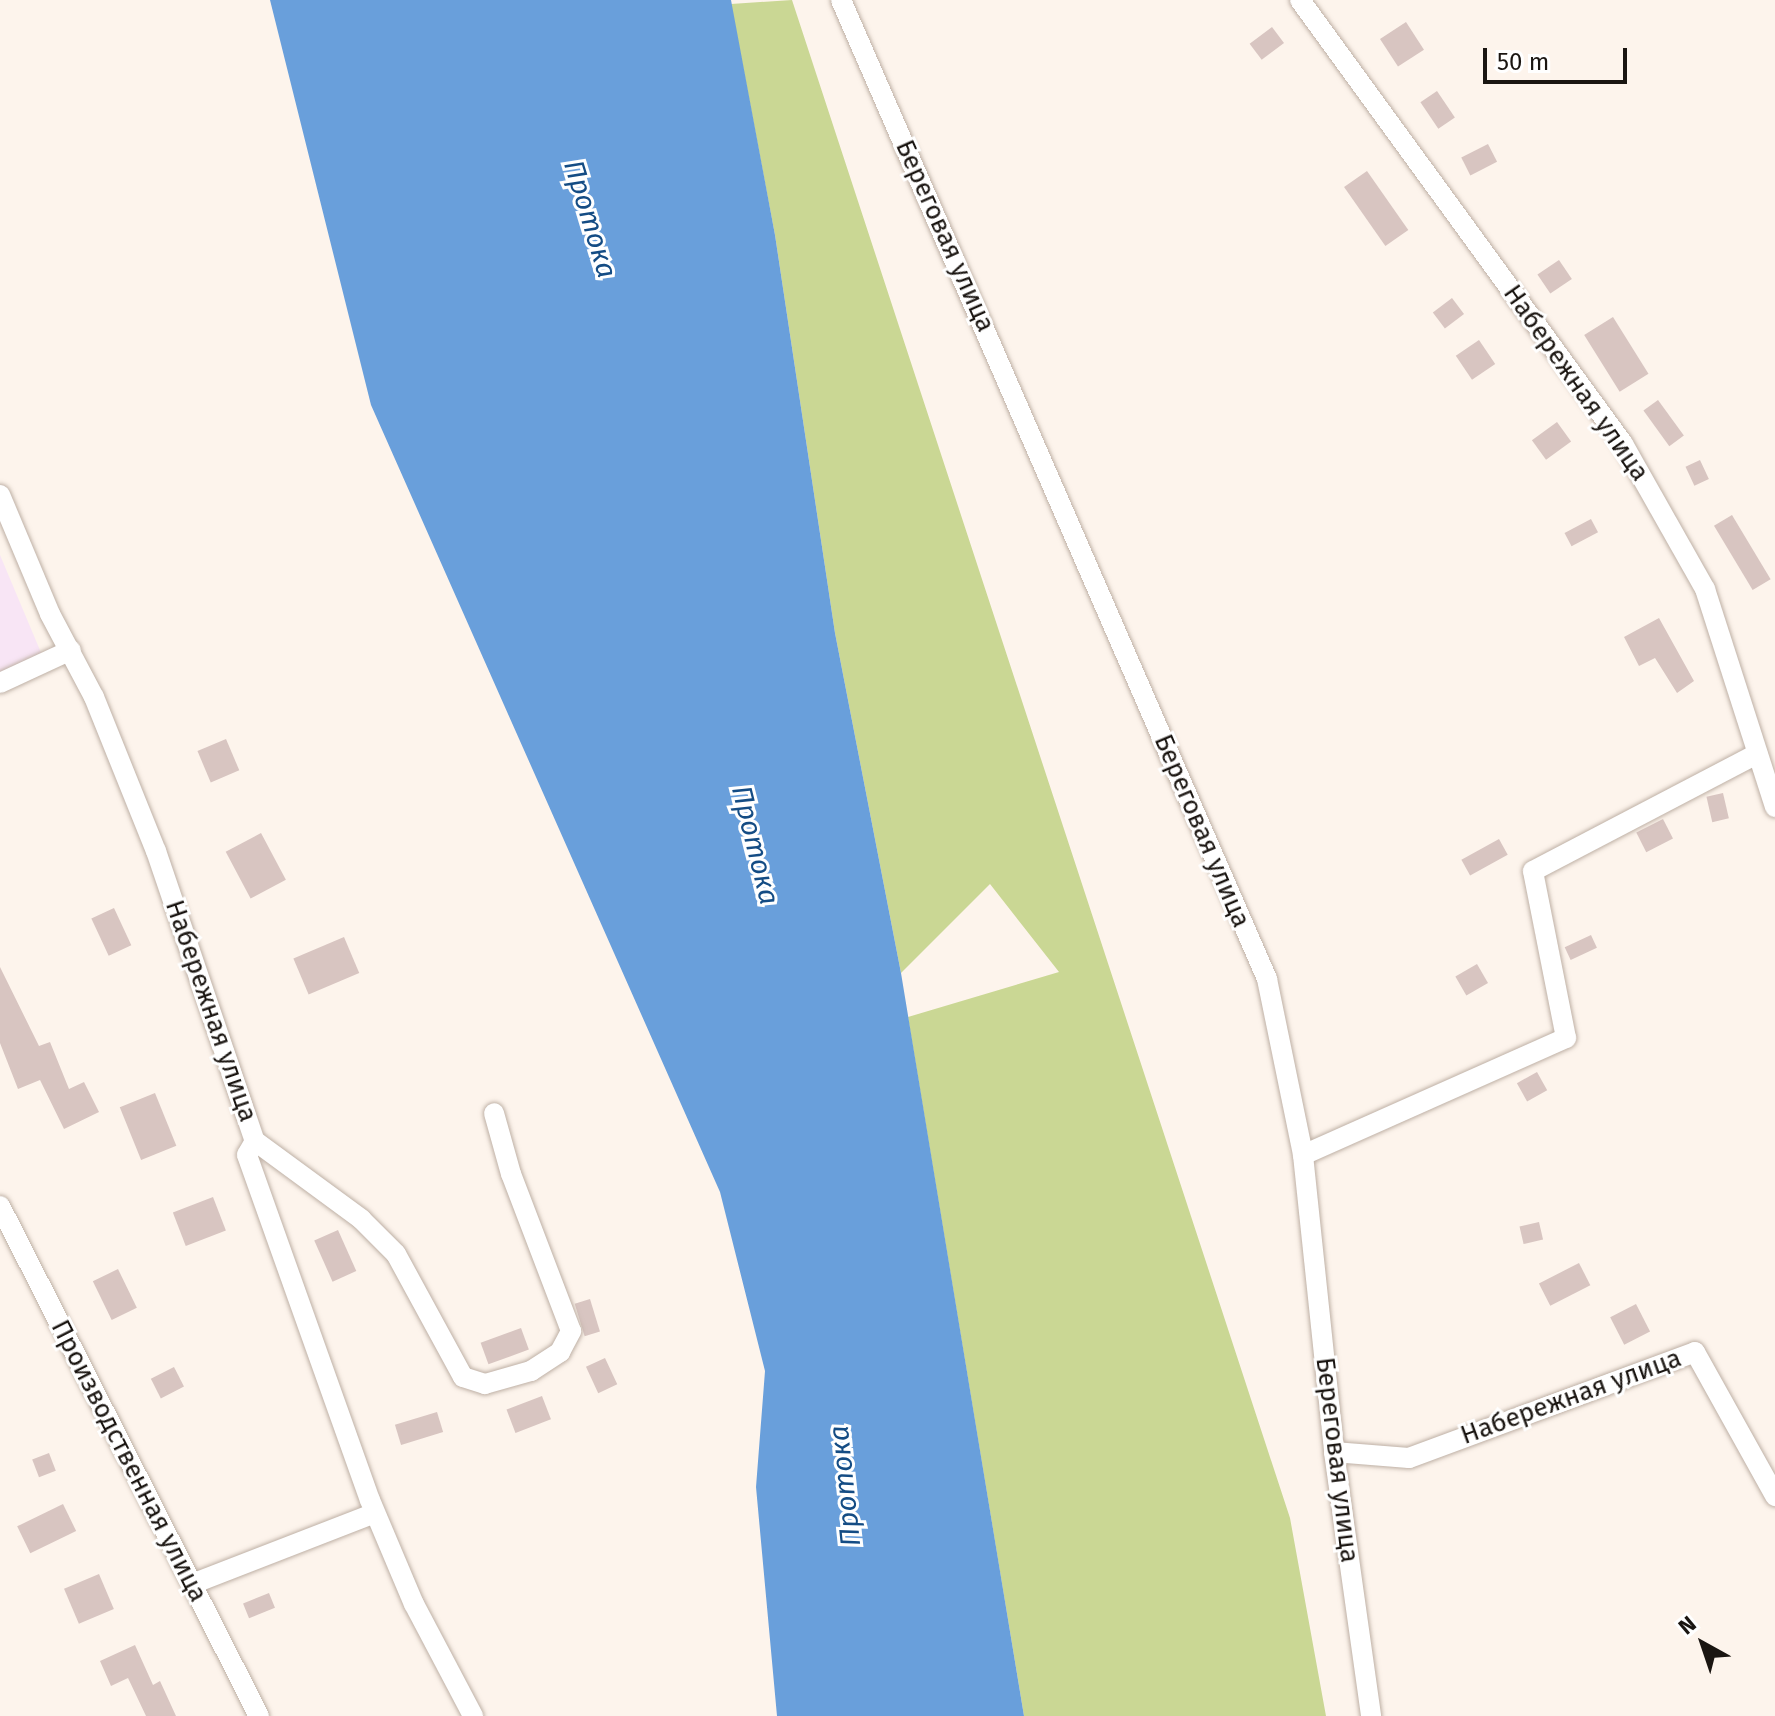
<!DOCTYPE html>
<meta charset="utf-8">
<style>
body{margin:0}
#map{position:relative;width:1775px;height:1716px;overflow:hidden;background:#fdf4ec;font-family:"Fira Sans",sans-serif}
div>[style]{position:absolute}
.industrial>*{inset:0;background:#f8e5f5}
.green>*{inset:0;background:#cad794}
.water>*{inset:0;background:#699fdb}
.building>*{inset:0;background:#d8c5c1;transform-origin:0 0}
.roads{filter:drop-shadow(0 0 2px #beb0a5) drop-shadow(0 0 2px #beb0a5)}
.minor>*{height:20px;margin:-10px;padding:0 10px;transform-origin:10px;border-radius:10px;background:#fff}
span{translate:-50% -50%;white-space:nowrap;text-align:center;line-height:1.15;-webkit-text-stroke:6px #fff;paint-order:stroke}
.street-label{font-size:26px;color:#1a1511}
.water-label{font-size:28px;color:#144c84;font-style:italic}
.north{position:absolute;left:1663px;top:1604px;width:80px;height:80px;-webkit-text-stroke:6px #fff;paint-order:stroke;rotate:320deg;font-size:22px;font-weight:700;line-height:32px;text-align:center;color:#1a1511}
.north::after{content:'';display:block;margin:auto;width:28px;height:36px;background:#1a1511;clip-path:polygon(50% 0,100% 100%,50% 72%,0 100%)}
.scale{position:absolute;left:1483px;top:48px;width:144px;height:36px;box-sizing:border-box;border:4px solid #1a1511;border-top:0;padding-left:10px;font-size:24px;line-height:28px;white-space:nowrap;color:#1a1511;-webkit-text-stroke:6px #fff;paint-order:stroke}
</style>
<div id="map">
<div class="industrial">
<i style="clip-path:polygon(0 555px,42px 655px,0 674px)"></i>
</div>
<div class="green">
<i style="clip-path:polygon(792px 0,1290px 1518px,1326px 1716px,1024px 1716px,908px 1017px,1059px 972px,990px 884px,901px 973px,835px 633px,775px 235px,731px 4px)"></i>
</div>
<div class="water">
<i style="clip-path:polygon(270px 0,731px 0,775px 235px,835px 633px,901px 973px,1024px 1716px,777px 1716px,756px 1487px,765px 1371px,720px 1192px,371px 405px)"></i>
</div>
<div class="building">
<i style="left:1406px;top:22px;width:33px;height:31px;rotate:57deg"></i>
<i style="left:1272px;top:27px;width:20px;height:28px;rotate:53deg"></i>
<i style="left:1437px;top:91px;width:32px;height:20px;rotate:56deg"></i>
<i style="left:1488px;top:144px;width:20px;height:30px;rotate:63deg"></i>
<i style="left:1367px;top:171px;width:72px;height:28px;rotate:55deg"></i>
<i style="left:1559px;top:260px;width:23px;height:26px;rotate:56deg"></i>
<i style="left:1452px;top:298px;width:20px;height:24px;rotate:53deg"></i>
<i style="left:1613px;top:317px;width:67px;height:34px;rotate:58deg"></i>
<i style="left:1479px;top:340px;width:29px;height:28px;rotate:56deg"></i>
<i style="left:1658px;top:400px;width:44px;height:18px;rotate:54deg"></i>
<i style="left:1557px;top:422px;width:24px;height:31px;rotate:54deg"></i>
<i style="left:1700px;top:460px;width:21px;height:16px;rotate:65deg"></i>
<i style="left:1732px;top:515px;width:75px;height:21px;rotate:59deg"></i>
<i style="left:1591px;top:519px;width:15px;height:30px;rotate:62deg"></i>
<i style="clip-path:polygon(1659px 618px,1694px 681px,1677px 693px,1655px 658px,1639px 666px,1624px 637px)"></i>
<i style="left:226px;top:739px;width:34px;height:31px;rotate:67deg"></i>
<i style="left:1723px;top:793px;width:26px;height:17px;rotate:77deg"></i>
<i style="left:1663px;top:819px;width:22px;height:30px;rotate:63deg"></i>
<i style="left:261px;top:833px;width:53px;height:40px;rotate:62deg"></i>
<i style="left:1499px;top:839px;width:18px;height:43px;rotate:61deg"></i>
<i style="left:114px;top:908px;width:41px;height:25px;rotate:65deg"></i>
<i style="left:1591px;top:935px;width:14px;height:29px;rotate:65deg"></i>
<i style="left:344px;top:937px;width:39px;height:55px;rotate:67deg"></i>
<i style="left:1477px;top:964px;width:22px;height:25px;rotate:60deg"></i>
<i style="clip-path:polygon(0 967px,39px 1046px,50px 1042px,69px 1089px,84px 1082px,99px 1112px,64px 1129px,40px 1080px,18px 1089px,0 1043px)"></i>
<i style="left:1537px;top:1072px;width:21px;height:23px;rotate:61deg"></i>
<i style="left:155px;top:1093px;width:57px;height:38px;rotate:68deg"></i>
<i style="left:213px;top:1197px;width:36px;height:43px;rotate:69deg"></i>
<i style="left:1539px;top:1222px;width:18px;height:20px;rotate:77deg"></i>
<i style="left:338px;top:1230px;width:45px;height:26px;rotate:66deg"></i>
<i style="left:1579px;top:1263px;width:25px;height:45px;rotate:63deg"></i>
<i style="left:118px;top:1269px;width:43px;height:28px;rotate:64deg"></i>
<i style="left:590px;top:1299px;width:34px;height:16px;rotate:73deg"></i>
<i style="left:1636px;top:1304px;width:31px;height:29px;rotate:63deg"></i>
<i style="left:521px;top:1328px;width:23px;height:43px;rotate:70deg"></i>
<i style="left:605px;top:1358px;width:29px;height:21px;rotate:65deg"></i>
<i style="left:174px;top:1367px;width:22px;height:26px;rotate:63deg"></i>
<i style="left:542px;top:1396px;width:25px;height:38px;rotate:69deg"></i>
<i style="left:437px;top:1412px;width:21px;height:44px;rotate:73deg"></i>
<i style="left:49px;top:1453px;width:19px;height:18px;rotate:69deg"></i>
<i style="left:63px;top:1504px;width:30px;height:51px;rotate:64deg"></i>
<i style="left:99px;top:1574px;width:38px;height:38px;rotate:67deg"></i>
<i style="left:269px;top:1593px;width:16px;height:28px;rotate:68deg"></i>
<i style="clip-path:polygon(135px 1645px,153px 1685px,160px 1681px,176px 1716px,146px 1716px,128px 1678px,111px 1686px,100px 1661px)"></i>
</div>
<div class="roads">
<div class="minor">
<i style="left:841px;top:0;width:1068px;rotate:66.48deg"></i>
<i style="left:1267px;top:979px;width:180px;rotate:78.4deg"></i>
<i style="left:1303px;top:1155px;width:299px;rotate:84deg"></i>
<i style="left:1334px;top:1452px;width:267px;rotate:82deg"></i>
<i style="left:1300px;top:0;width:549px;rotate:53.96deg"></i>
<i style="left:1623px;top:444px;width:167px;rotate:60.5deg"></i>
<i style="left:1705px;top:589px;width:229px;rotate:72.2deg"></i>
<i style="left:0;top:495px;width:129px;rotate:67.2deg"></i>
<i style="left:50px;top:614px;width:94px;rotate:62.1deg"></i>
<i style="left:94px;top:697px;width:166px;rotate:68.1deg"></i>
<i style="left:156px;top:851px;width:306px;rotate:71.2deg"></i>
<i style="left:255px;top:1141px;width:132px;rotate:36.3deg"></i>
<i style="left:361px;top:1219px;width:49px;rotate:45deg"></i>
<i style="left:396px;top:1254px;width:140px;rotate:61.4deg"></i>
<i style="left:463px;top:1377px;width:23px;rotate:18deg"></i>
<i style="left:485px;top:1384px;width:48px;rotate:-15.8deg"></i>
<i style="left:531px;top:1371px;width:35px;rotate:-33deg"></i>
<i style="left:560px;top:1352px;width:24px;rotate:-62deg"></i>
<i style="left:571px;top:1331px;width:168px;rotate:-110.9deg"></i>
<i style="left:511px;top:1174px;width:63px;rotate:-105.6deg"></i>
<i style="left:0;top:683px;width:78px;rotate:-24.9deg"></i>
<i style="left:255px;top:1141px;width:16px;rotate:120deg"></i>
<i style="left:247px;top:1155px;width:366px;rotate:70.4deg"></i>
<i style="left:370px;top:1500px;width:113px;rotate:67.1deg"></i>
<i style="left:414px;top:1604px;width:127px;rotate:62.2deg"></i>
<i style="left:1303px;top:1155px;width:288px;rotate:-24deg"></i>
<i style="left:1566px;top:1038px;width:170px;rotate:-101.2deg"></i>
<i style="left:1533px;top:871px;width:253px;rotate:-27.6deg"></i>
<i style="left:0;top:1206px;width:572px;rotate:63.08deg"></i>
<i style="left:1334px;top:1452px;width:75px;rotate:4.6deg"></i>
<i style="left:1409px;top:1458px;width:305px;rotate:-20.3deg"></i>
<i style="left:1695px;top:1352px;width:165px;rotate:60.9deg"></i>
<i style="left:192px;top:1584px;width:196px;rotate:-21.2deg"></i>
</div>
</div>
<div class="street-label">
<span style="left:945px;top:236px;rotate:66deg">Береговая улица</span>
<span style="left:1576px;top:383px;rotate:55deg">Набережная улица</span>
<span style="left:1202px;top:831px;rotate:67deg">Береговая улица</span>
<span style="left:211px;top:1011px;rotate:71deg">Набережная улица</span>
<span style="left:1571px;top:1397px;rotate:-20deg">Набережная улица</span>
<span style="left:1337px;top:1460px;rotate:83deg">Береговая улица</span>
<span style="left:129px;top:1461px;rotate:63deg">Производственная улица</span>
</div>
<div class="water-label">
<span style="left:590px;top:219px;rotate:73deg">Протока</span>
<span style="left:755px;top:845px;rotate:76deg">Протока</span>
<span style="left:845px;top:1486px;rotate:-96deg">Протока</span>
</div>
<div class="north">N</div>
<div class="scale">50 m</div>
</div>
